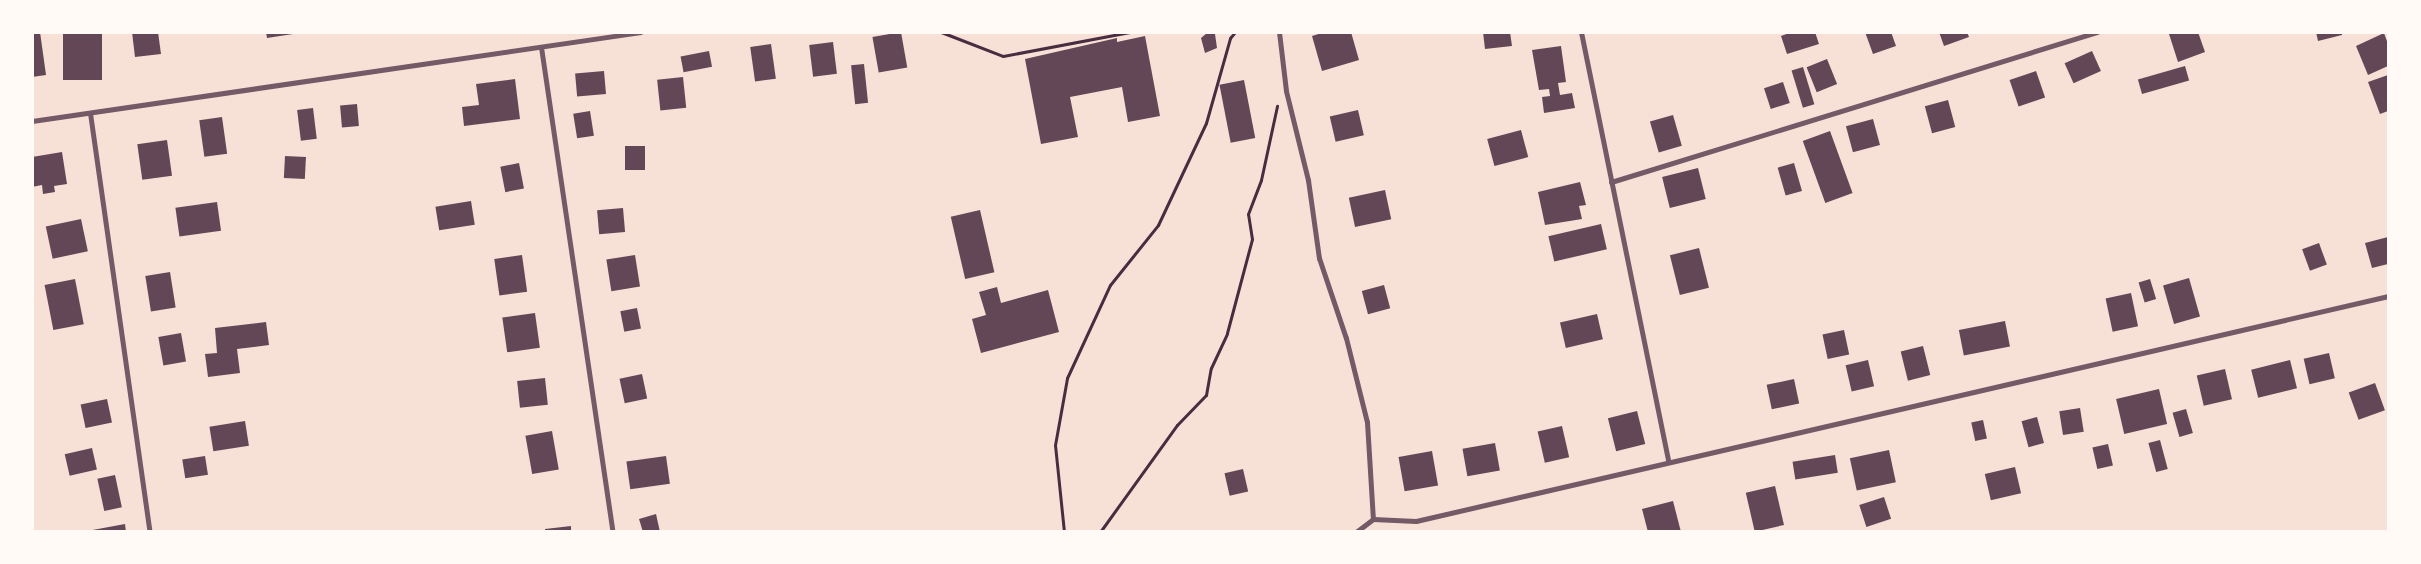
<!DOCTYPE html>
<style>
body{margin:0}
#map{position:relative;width:2421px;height:564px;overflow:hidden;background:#f7e1d7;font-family:Lato,sans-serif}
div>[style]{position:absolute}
.building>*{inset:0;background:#644757;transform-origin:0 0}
.path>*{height:3px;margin:-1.5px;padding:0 1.5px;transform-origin:1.5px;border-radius:1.5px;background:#4a2c40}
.minor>*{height:5px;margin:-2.5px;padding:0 2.5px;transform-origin:2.5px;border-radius:2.5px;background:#755966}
span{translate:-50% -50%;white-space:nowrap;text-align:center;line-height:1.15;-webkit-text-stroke:4.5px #fffaf5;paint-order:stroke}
.frame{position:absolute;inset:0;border:34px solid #fffaf5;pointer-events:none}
</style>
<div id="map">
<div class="building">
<i style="clip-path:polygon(32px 32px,40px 32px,46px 75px,32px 77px)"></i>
<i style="left:63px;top:32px;width:39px;height:48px"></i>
<i style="clip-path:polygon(132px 32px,158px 32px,161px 54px,135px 57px)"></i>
<i style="clip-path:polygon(266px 32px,293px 32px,293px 34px,267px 38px)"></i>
<i style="left:901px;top:32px;width:36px;height:29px;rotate:80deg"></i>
<i style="clip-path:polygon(1325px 32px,1351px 32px,1359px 60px,1322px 71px,1312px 36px)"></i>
<i style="clip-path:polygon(1483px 32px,1510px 32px,1512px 46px,1485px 49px)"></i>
<i style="clip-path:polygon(1792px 32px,1815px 32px,1819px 44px,1787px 54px,1781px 36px)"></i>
<i style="clip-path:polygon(1865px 32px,1891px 32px,1896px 46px,1873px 54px)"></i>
<i style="clip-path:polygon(1939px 32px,1967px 32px,1969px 37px,1944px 46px)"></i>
<i style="clip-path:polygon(2173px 32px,2198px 32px,2205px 52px,2178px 62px,2169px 34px)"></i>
<i style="clip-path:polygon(2316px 32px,2342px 32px,2342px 35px,2318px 41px)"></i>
<i style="clip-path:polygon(1207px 33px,1215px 34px,1217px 48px,1205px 53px,1201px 38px)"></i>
<i style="clip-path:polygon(2384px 33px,2388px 44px,2388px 66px,2368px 75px,2356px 46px)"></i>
<i style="clip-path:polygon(1145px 36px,1160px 116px,1128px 122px,1122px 87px,1070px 97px,1078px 137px,1041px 144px,1025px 59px,1117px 38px,1117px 42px)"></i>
<i style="left:833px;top:42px;width:32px;height:24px;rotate:83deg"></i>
<i style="left:771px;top:44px;width:35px;height:21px;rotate:82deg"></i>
<i style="clip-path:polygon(1561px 46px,1566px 82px,1558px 83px,1560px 95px,1572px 93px,1575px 108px,1544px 113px,1542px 97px,1550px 96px,1549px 89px,1539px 90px,1532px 50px)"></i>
<i style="left:709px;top:51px;width:16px;height:29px;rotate:79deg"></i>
<i style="left:2092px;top:51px;width:22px;height:30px;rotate:66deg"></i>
<i style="left:1827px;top:59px;width:27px;height:22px;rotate:68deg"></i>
<i style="left:864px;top:64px;width:39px;height:13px;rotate:84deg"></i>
<i style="left:2185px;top:66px;width:15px;height:49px;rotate:74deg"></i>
<i style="left:1803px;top:67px;width:39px;height:12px;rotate:73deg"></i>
<i style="left:604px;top:71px;width:23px;height:29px;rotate:85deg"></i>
<i style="left:2036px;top:71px;width:28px;height:28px;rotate:71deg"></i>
<i style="clip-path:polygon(2388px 75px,2388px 111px,2380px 114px,2368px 82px)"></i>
<i style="left:683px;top:77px;width:31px;height:26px;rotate:84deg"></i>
<i style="clip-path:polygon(515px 79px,520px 119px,464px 126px,462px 107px,479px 105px,476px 84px)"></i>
<i style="left:1244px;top:80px;width:59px;height:25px;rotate:79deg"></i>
<i style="left:1783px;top:82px;width:22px;height:20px;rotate:72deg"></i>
<i style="left:1948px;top:100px;width:28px;height:24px;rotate:75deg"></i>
<i style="left:357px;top:104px;width:22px;height:17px;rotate:85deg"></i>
<i style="left:313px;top:108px;width:31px;height:16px;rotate:83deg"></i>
<i style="left:1358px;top:110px;width:26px;height:29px;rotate:77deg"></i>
<i style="left:590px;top:111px;width:25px;height:17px;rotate:81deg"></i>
<i style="left:1673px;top:115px;width:32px;height:24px;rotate:74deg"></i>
<i style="left:222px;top:117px;width:37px;height:23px;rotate:82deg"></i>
<i style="left:1873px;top:119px;width:27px;height:28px;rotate:75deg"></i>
<i style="left:1521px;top:130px;width:28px;height:35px;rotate:75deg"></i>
<i style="left:1830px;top:131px;width:66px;height:29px;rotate:70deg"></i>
<i style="left:167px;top:140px;width:36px;height:30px;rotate:82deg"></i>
<i style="left:625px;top:146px;width:20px;height:24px"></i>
<i style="clip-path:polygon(62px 152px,67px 184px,54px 186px,55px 192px,43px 194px,42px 185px,32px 187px,32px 157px)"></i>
<i style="left:285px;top:156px;width:21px;height:22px;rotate:3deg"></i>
<i style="left:519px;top:163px;width:26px;height:19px;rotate:79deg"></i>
<i style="left:1794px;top:163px;width:29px;height:17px;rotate:74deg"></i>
<i style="left:1698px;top:168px;width:32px;height:37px;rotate:76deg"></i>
<i style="clip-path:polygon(1580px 182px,1586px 205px,1579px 206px,1582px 219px,1545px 225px,1538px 192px)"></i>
<i style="left:1385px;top:190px;width:30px;height:37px;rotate:78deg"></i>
<i style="left:471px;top:201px;width:24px;height:36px;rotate:81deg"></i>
<i style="left:217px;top:202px;width:29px;height:42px;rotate:82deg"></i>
<i style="left:623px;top:208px;width:24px;height:26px;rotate:85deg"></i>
<i style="left:980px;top:210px;width:64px;height:30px;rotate:77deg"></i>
<i style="left:81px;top:219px;width:33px;height:36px;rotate:78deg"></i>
<i style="left:1601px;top:224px;width:26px;height:54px;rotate:77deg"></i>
<i style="clip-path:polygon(2388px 237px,2388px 264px,2372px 268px,2365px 243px)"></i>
<i style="left:2319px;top:243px;width:23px;height:18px;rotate:70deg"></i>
<i style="left:1699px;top:248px;width:41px;height:30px;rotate:76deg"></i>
<i style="left:522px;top:255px;width:37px;height:28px;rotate:82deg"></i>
<i style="left:635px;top:255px;width:32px;height:29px;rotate:81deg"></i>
<i style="left:170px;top:272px;width:36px;height:25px;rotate:81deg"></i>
<i style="left:2189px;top:278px;width:40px;height:27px;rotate:74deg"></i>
<i style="left:75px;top:279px;width:46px;height:31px;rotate:79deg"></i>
<i style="left:2150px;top:279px;width:21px;height:12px;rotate:73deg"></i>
<i style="left:1384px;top:285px;width:24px;height:23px;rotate:75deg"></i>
<i style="clip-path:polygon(997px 287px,1001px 303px,1048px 290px,1059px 332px,981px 353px,972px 319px,986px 315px,979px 292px)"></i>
<i style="left:2131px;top:293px;width:34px;height:26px;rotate:78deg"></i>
<i style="left:637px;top:308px;width:21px;height:17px;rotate:79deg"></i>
<i style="left:535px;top:313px;width:35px;height:33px;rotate:82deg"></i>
<i style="left:1597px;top:314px;width:26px;height:38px;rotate:77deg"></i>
<i style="left:2005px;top:321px;width:26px;height:47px;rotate:79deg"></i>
<i style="clip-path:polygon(266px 322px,269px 345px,237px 349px,240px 373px,208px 377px,205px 354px,217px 353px,215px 328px)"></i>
<i style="left:1844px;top:330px;width:25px;height:22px;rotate:78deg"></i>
<i style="left:181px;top:333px;width:29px;height:23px;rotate:80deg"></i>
<i style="left:1923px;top:346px;width:30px;height:23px;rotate:76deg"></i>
<i style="left:2329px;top:353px;width:26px;height:26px;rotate:77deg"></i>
<i style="left:1868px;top:360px;width:27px;height:23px;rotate:77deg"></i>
<i style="left:2290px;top:360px;width:29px;height:40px;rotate:76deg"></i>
<i style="left:2225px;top:369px;width:31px;height:29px;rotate:77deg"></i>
<i style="left:642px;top:374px;width:25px;height:23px;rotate:78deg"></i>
<i style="left:545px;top:378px;width:27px;height:28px;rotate:84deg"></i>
<i style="left:1794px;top:379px;width:25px;height:28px;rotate:78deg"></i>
<i style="left:2375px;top:383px;width:29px;height:28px;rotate:70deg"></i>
<i style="left:2159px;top:389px;width:36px;height:44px;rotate:77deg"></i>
<i style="left:107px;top:399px;width:24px;height:27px;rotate:78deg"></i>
<i style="left:2080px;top:408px;width:24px;height:21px;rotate:81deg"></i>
<i style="left:2186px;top:409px;width:25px;height:14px;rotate:74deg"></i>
<i style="left:1637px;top:411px;width:34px;height:30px;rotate:76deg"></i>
<i style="left:2037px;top:417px;width:27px;height:16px;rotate:75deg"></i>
<i style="left:1983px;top:420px;width:19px;height:12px;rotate:78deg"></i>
<i style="left:245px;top:421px;width:25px;height:36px;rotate:81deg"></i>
<i style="left:1562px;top:426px;width:32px;height:25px;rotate:77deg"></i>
<i style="left:552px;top:431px;width:39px;height:27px;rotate:80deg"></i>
<i style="left:2160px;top:440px;width:30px;height:12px;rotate:75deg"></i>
<i style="left:1495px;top:443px;width:28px;height:33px;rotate:80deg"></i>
<i style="left:2108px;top:444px;width:22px;height:16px;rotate:77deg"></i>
<i style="left:92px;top:448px;width:22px;height:28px;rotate:77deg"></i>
<i style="left:1889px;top:450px;width:33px;height:40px;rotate:78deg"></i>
<i style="left:1432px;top:451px;width:35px;height:34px;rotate:80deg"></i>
<i style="left:1835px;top:455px;width:18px;height:43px;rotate:81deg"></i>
<i style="left:205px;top:456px;width:19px;height:23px;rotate:81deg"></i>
<i style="left:666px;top:456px;width:28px;height:40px;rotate:82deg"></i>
<i style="left:2015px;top:467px;width:27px;height:31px;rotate:77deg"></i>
<i style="left:1243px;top:469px;width:23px;height:19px;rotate:77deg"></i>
<i style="left:115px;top:475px;width:33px;height:18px;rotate:78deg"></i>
<i style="left:1775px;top:486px;width:40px;height:30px;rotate:77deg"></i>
<i style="left:1884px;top:497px;width:23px;height:26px;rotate:72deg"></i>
<i style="clip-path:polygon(1673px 501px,1681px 532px,1648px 532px,1642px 509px)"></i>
<i style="clip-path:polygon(656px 514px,660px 532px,643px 532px,639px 519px)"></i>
<i style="clip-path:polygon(125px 524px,126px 532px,87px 532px,87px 531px)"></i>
<i style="clip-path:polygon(571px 526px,571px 532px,545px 532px,545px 529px)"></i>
</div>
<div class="path">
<i style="left:941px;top:32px;width:66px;rotate:21.2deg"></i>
<i style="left:1003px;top:56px;width:129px;rotate:-10.7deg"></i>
<i style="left:1064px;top:532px;width:87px;rotate:-95.9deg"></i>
<i style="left:1055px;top:445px;width:68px;rotate:-79.8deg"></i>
<i style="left:1067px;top:378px;width:102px;rotate:-65.2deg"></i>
<i style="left:1110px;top:285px;width:77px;rotate:-51.3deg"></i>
<i style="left:1158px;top:225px;width:113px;rotate:-64.8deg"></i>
<i style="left:1206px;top:123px;width:88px;rotate:-74.2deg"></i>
<i style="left:1230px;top:38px;width:8px;rotate:-50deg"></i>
<i style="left:1100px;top:532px;width:132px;rotate:-54.3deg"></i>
<i style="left:1177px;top:425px;width:42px;rotate:-46deg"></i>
<i style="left:1206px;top:395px;width:27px;rotate:-80deg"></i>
<i style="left:1211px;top:368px;width:38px;rotate:-65deg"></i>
<i style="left:1227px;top:333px;width:97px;rotate:-75.1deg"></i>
<i style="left:1252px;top:239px;width:25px;rotate:-99deg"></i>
<i style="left:1248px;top:214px;width:36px;rotate:-69deg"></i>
<i style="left:1261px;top:180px;width:76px;rotate:-77.8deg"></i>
</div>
<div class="minor">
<i style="left:1279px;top:32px;width:59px;rotate:83.2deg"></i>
<i style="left:1286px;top:91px;width:92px;rotate:76.1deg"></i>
<i style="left:1308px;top:180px;width:79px;rotate:82deg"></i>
<i style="left:1319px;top:258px;width:84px;rotate:71.4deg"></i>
<i style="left:1346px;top:338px;width:87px;rotate:76deg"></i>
<i style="left:1367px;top:422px;width:97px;rotate:86.5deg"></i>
<i style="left:1581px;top:32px;width:438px;rotate:78.5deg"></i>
<i style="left:541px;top:47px;width:490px;rotate:81.6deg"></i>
<i style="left:90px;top:113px;width:423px;rotate:81.9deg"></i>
<i style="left:32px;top:121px;width:615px;rotate:-8.31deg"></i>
<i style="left:1611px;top:182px;width:509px;rotate:-17.15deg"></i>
<i style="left:1356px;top:532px;width:21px;rotate:-37deg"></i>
<i style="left:1373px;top:519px;width:43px;rotate:2.7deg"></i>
<i style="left:1416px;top:521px;width:998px;rotate:-13.03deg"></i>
</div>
<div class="frame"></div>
</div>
